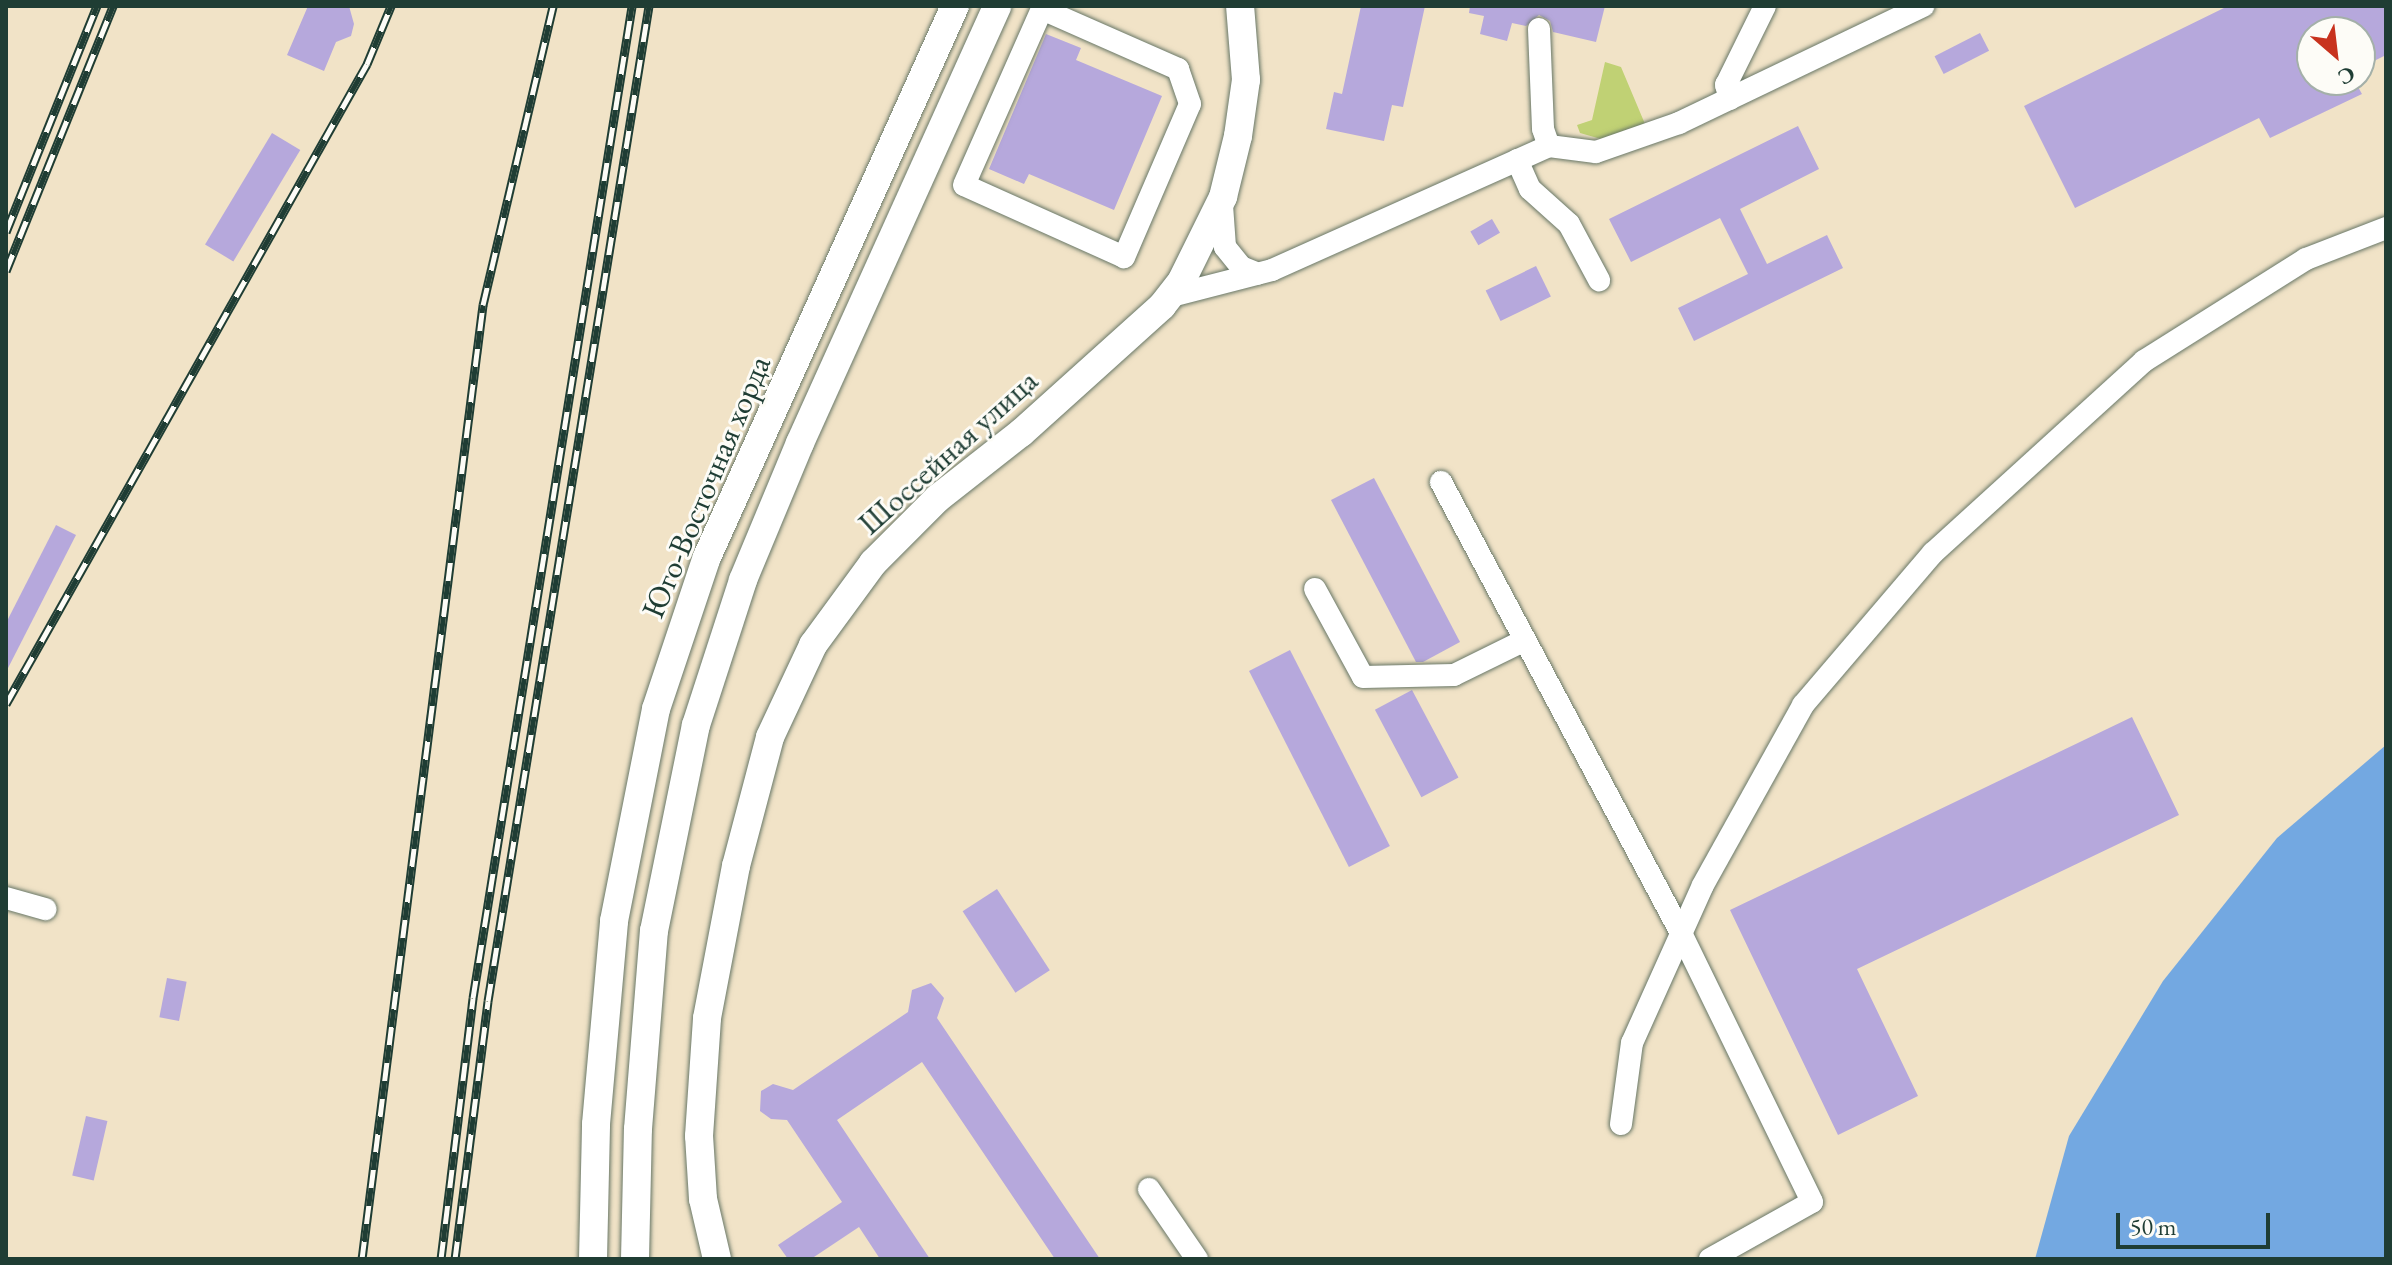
<!DOCTYPE html>
<meta charset="utf-8">
<style>
body{margin:0}
#map{position:relative;width:2392px;height:1265px;overflow:hidden;background:#f1e3c7;font-family:"EB Garamond",serif}
div>[style]{position:absolute}
.green>*{inset:0;background:#c0d174}
.water>*{inset:0;background:#73a8e1}
.building>*{inset:0;background:#b6a8dc;transform-origin:0 0}
.roads{filter:drop-shadow(0 0 2px #687767) drop-shadow(0 0 2px #687767)}
.minor>*{height:22px;margin:-11px;padding:0 11px;transform-origin:11px;border-radius:11px;background:#fff}
.major>*{height:28px;margin:-14px;padding:0 14px;transform-origin:14px;border-radius:14px;background:#fff}
.rail>*{height:9px;margin-top:-4.5px;transform-origin:0;background:repeating-linear-gradient(90deg,#fdfcf7 0 18px,#1f3d34 0 36px);box-sizing:border-box;border-block:2px solid #1f3d34}
span{translate:-50% -50%;white-space:nowrap;text-align:center;line-height:1.15;-webkit-text-stroke:6px #fdfcf7;paint-order:stroke}
.street-label{font-size:32px;color:#1f3d34}
.frame{position:absolute;inset:0;border:8px solid #1f3d34;pointer-events:none}
.north{position:absolute;left:2296px;top:16px;width:80px;height:80px;box-sizing:border-box;background:#fdfcf7;border:2px solid #a4b0a9;border-radius:50%;rotate:152deg;font-size:22px;font-weight:700;line-height:32px;text-align:center;color:#1f3d34}
.north::after{content:'';display:block;margin:auto;width:28px;height:36px;background:#c8321e;clip-path:polygon(50% 0,100% 100%,50% 72%,0 100%)}
.scale{position:absolute;left:2116px;top:1213px;width:154px;height:36px;box-sizing:border-box;border:4px solid #1f3d34;border-top:0;padding-left:10px;font-size:24px;line-height:28px;white-space:nowrap;color:#1f3d34;-webkit-text-stroke:6px #fdfcf7;paint-order:stroke}
</style>
<div id="map">
<div class="green">
<i style="clip-path:polygon(1605px 62px,1621px 67px,1645px 124px,1601px 139px,1580px 133px,1577px 125px,1592px 120px)"></i>
</div>
<div class="water">
<i style="clip-path:polygon(2386px 745px,2386px 1259px,2035px 1259px,2069px 1136px,2163px 981px,2277px 838px)"></i>
</div>
<div class="building">
<i style="clip-path:polygon(308px 6px,349px 6px,354px 24px,351px 36px,336px 42px,324px 71px,287px 55px)"></i>
<i style="clip-path:polygon(1361px 6px,1425px 6px,1403px 107px,1392px 105px,1384px 141px,1326px 129px,1334px 92px,1342px 94px)"></i>
<i style="clip-path:polygon(1470px 6px,1605px 6px,1596px 42px,1553px 32px,1550px 21px,1539px 15px,1526px 26px,1512px 23px,1507px 41px,1480px 34px,1484px 16px,1469px 13px)"></i>
<i style="clip-path:polygon(2228px 6px,2386px 6px,2386px 55px,2360px 68px,2360px 32px,2312px 32px,2312px 80px,2354px 80px,2362px 94px,2270px 138px,2259px 118px,2075px 208px,2024px 106px)"></i>
<i style="left:1980px;top:33px;width:20px;height:51px;rotate:63deg"></i>
<i style="clip-path:polygon(1046px 34px,1081px 48px,1076px 60px,1162px 96px,1114px 210px,1029px 174px,1024px 184px,989px 169px)"></i>
<i style="clip-path:polygon(1798px 126px,1819px 169px,1740px 209px,1767px 264px,1827px 235px,1843px 268px,1694px 341px,1678px 308px,1748px 274px,1720px 218px,1631px 262px,1609px 219px)"></i>
<i style="left:272px;top:133px;width:33px;height:130px;rotate:31deg"></i>
<i style="left:1492px;top:219px;width:16px;height:25px;rotate:60deg"></i>
<i style="left:1536px;top:266px;width:34px;height:56px;rotate:64deg"></i>
<i style="clip-path:polygon(1374px 478px,1460px 642px,1423px 662px,1416px 662px,1331px 500px)"></i>
<i style="clip-path:polygon(56px 525px,76px 535px,6px 672px,6px 623px)"></i>
<i style="left:1290px;top:650px;width:220px;height:46px;rotate:63deg"></i>
<i style="left:1412px;top:690px;width:99px;height:42px;rotate:62deg"></i>
<i style="clip-path:polygon(2132px 717px,2179px 815px,1857px 969px,1918px 1096px,1838px 1135px,1730px 910px)"></i>
<i style="left:997px;top:889px;width:97px;height:41px;rotate:57deg"></i>
<i style="left:167px;top:978px;width:20px;height:40px;rotate:11deg"></i>
<i style="clip-path:polygon(931px 983px,944px 998px,937px 1018px,1100px 1259px,1055px 1259px,922px 1062px,837px 1120px,930px 1259px,880px 1259px,859px 1227px,811px 1259px,788px 1259px,778px 1245px,842px 1202px,787px 1120px,771px 1119px,760px 1111px,761px 1091px,773px 1084px,793px 1090px,908px 1012px,912px 990px)"></i>
<i style="left:86px;top:1116px;width:22px;height:61px;rotate:13deg"></i>
</div>
<div class="roads">
<div class="minor">
<i style="left:1042px;top:9px;width:149px;rotate:23.8deg"></i>
<i style="left:1178px;top:69px;width:37px;rotate:71deg"></i>
<i style="left:1190px;top:104px;width:167px;rotate:113.3deg"></i>
<i style="left:1124px;top:257px;width:175px;rotate:-155.8deg"></i>
<i style="left:964px;top:185px;width:193px;rotate:-66.1deg"></i>
<i style="left:1042px;top:9px;width:4px;rotate:-56deg"></i>
<i style="left:1539px;top:29px;width:100px;rotate:87.7deg"></i>
<i style="left:1543px;top:129px;width:18px;rotate:71deg"></i>
<i style="left:1730px;top:99px;width:15px;rotate:-106deg"></i>
<i style="left:1726px;top:85px;width:88px;rotate:-63.7deg"></i>
<i style="left:1517px;top:160px;width:32px;rotate:66deg"></i>
<i style="left:1530px;top:189px;width:52px;rotate:41.9deg"></i>
<i style="left:1569px;top:224px;width:64px;rotate:61.8deg"></i>
<i style="left:1222px;top:205px;width:42px;rotate:85.9deg"></i>
<i style="left:1225px;top:247px;width:26px;rotate:51deg"></i>
<i style="left:1241px;top:267px;width:18px;rotate:22deg"></i>
<i style="left:1171px;top:296px;width:104px;rotate:-14.4deg"></i>
<i style="left:1272px;top:270px;width:303px;rotate:-24.1deg"></i>
<i style="left:1549px;top:146px;width:47px;rotate:7.3deg"></i>
<i style="left:1596px;top:152px;width:88px;rotate:-19.3deg"></i>
<i style="left:1679px;top:123px;width:271px;rotate:-25.6deg"></i>
<i style="left:1441px;top:482px;width:511px;rotate:61.98deg"></i>
<i style="left:1681px;top:933px;width:299px;rotate:64deg"></i>
<i style="left:1812px;top:1202px;width:117px;rotate:150.8deg"></i>
<i style="left:1315px;top:589px;width:100px;rotate:61.4deg"></i>
<i style="left:1363px;top:677px;width:91px;rotate:-1.3deg"></i>
<i style="left:1454px;top:675px;width:79px;rotate:-26.2deg"></i>
<i style="left:6px;top:898px;width:41px;rotate:15.8deg"></i>
<i style="left:1621px;top:1124px;width:82px;rotate:-82.3deg"></i>
<i style="left:1632px;top:1043px;width:173px;rotate:-65.8deg"></i>
<i style="left:1703px;top:885px;width:206px;rotate:-60.9deg"></i>
<i style="left:1803px;top:705px;width:200px;rotate:-49.5deg"></i>
<i style="left:1933px;top:553px;width:285px;rotate:-42.3deg"></i>
<i style="left:2144px;top:361px;width:191px;rotate:-32.2deg"></i>
<i style="left:2306px;top:259px;width:86px;rotate:-21.2deg"></i>
<i style="left:1149px;top:1189px;width:85px;rotate:55.6deg"></i>
</div>
<div class="major">
<i style="left:593px;top:1259px;width:135px;rotate:-88.7deg"></i>
<i style="left:596px;top:1124px;width:204px;rotate:-84.9deg"></i>
<i style="left:614px;top:921px;width:216px;rotate:-78.8deg"></i>
<i style="left:656px;top:709px;width:160px;rotate:-71.5deg"></i>
<i style="left:707px;top:557px;width:604px;rotate:-65.77deg"></i>
<i style="left:635px;top:1259px;width:130px;rotate:-88.7deg"></i>
<i style="left:638px;top:1129px;width:199px;rotate:-85.4deg"></i>
<i style="left:654px;top:931px;width:210px;rotate:-78.5deg"></i>
<i style="left:696px;top:725px;width:152px;rotate:-72deg"></i>
<i style="left:743px;top:580px;width:148px;rotate:-67.4deg"></i>
<i style="left:800px;top:443px;width:479px;rotate:-65.7deg"></i>
<i style="left:717px;top:1259px;width:62px;rotate:-103.1deg"></i>
<i style="left:703px;top:1199px;width:63px;rotate:-93.6deg"></i>
<i style="left:699px;top:1136px;width:118px;rotate:-86.1deg"></i>
<i style="left:707px;top:1018px;width:155px;rotate:-79.2deg"></i>
<i style="left:736px;top:866px;width:133px;rotate:-75.2deg"></i>
<i style="left:770px;top:737px;width:102px;rotate:-64.9deg"></i>
<i style="left:813px;top:645px;width:102px;rotate:-53.8deg"></i>
<i style="left:873px;top:563px;width:92px;rotate:-45deg"></i>
<i style="left:938px;top:498px;width:105px;rotate:-38.1deg"></i>
<i style="left:1021px;top:433px;width:190px;rotate:-42deg"></i>
<i style="left:1162px;top:306px;width:33px;rotate:-52deg"></i>
<i style="left:1182px;top:280px;width:93px;rotate:-63.7deg"></i>
<i style="left:1223px;top:197px;width:63px;rotate:-76.2deg"></i>
<i style="left:1238px;top:136px;width:57px;rotate:-81.9deg"></i>
<i style="left:1246px;top:80px;width:74px;rotate:-94.6deg"></i>
</div>
</div>
<div class="rail">
<i style="left:6px;top:232px;width:244px;rotate:-68.1deg"></i>
<i style="left:6px;top:271px;width:286px;rotate:-68deg"></i>
<i style="left:6px;top:704px;width:735px;rotate:-60.57deg"></i>
<i style="left:367px;top:64px;width:63px;rotate:-67.5deg"></i>
<i style="left:362px;top:1259px;width:962px;rotate:-82.77deg"></i>
<i style="left:483px;top:305px;width:307px;rotate:-76.8deg"></i>
<i style="left:441px;top:1259px;width:263px;rotate:-83deg"></i>
<i style="left:473px;top:998px;width:1005px;rotate:-80.89deg"></i>
<i style="left:455px;top:1259px;width:260px;rotate:-82.7deg"></i>
<i style="left:488px;top:1001px;width:1008px;rotate:-80.81deg"></i>
</div>
<div class="street-label">
<span style="left:948px;top:452px;rotate:-42deg">Шоссейная улица</span>
<span style="left:706px;top:487px;rotate:-67deg">Юго-Восточная хорда</span>
</div>
<div class="frame"></div>
<div class="north">С</div>
<div class="scale">50 m</div>
</div>
